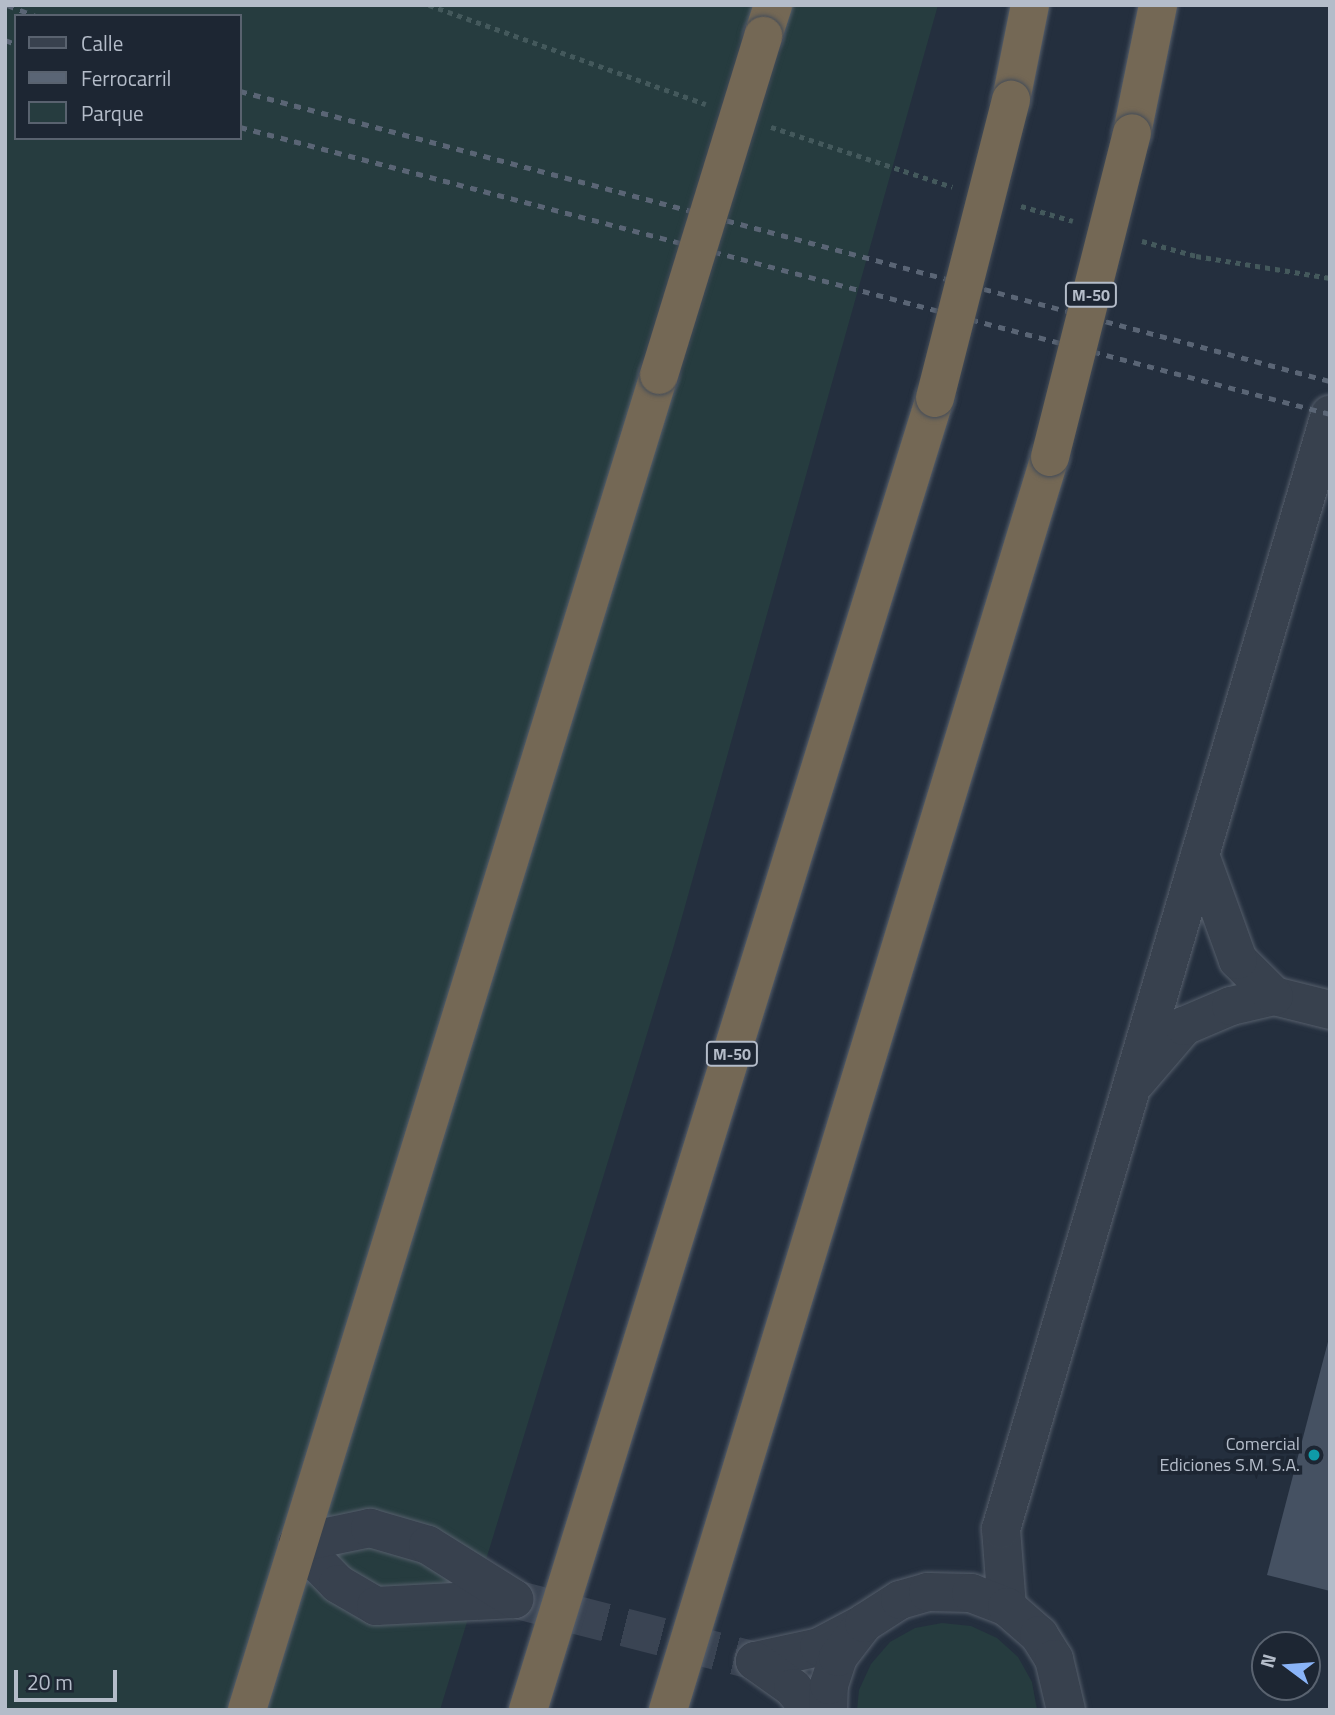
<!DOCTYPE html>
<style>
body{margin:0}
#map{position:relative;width:1335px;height:1715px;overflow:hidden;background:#242f3e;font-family:"Titillium Web",sans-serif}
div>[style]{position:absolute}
.green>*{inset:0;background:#263c3f}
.building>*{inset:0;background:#455162}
.minor-tunnel>*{height:38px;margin-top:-19px;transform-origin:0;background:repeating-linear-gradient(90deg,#3a4453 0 38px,transparent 0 57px)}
.path>*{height:4.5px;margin-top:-2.25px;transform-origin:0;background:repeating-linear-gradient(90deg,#44595c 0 5px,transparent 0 10px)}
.roads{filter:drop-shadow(0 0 2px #565f6c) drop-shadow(0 0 2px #565f6c)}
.minor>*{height:38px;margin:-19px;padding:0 19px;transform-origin:19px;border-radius:19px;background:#38414e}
.highway>*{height:38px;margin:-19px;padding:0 19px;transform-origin:19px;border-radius:19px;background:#746855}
.rail>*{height:5px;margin-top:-2.5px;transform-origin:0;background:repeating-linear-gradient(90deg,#5a6575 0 7px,transparent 0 14px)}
.bridges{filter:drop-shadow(0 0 2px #434c59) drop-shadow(0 0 2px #434c59)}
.highway-bridge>*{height:38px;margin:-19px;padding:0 19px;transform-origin:19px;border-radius:19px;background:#746855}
.dots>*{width:19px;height:19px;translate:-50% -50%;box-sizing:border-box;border:4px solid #1d2633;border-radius:50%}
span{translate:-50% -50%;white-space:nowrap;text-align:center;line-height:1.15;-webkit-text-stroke:7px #1d2633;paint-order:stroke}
.shield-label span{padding:2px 5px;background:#1d2633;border:2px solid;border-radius:5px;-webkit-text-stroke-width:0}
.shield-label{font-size:16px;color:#b4bcc9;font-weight:700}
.poi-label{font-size:18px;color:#b4bcc9}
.right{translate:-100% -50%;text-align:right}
.frame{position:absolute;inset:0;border:7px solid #b4bcc9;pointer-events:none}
.legend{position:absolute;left:14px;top:14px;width:228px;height:126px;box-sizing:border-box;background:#1d2633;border:2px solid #59626f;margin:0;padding:9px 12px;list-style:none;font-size:21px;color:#b4bcc9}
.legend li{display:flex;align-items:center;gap:14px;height:35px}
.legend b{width:35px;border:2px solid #59626f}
.north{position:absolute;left:1251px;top:1631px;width:70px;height:70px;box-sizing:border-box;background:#1d2633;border:2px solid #59626f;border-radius:50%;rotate:286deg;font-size:19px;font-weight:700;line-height:28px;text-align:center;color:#b4bcc9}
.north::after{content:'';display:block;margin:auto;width:24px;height:32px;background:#8ab4f8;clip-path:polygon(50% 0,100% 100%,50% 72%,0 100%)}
.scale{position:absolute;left:14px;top:1670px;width:103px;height:32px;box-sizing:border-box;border:4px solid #b4bcc9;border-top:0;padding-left:9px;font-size:21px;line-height:24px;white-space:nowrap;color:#b4bcc9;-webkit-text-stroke:5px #1d2633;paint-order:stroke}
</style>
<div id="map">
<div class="green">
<i style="clip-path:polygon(evenodd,5px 5px,938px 5px,673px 949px,440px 1710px,5px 1710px,5px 5px,16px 16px,240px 16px,240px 138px,16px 138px,16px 16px)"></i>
<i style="clip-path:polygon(942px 1623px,971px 1626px,997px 1638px,1018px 1657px,1032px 1682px,1037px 1710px,857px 1710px,859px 1690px,871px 1664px,890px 1642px,915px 1628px)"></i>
</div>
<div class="building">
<i style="clip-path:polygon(1329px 1338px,1330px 1338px,1330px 1591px,1267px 1575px)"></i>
</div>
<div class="minor-tunnel">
<i style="left:514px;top:1599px;width:249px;rotate:14.4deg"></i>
</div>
<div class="path">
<i style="left:429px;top:5px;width:294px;rotate:19.7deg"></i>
<i style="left:771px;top:127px;width:191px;rotate:18.3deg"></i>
<i style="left:1021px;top:206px;width:54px;rotate:16.1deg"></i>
<i style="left:1142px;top:241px;width:56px;rotate:15.5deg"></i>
<i style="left:1196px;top:256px;width:136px;rotate:9.3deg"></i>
</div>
<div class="roads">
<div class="minor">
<i style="left:1274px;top:996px;width:58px;rotate:14deg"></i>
<i style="left:1136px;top:1082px;width:74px;rotate:-49.4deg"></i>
<i style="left:1184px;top:1026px;width:51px;rotate:-23.1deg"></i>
<i style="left:1231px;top:1006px;width:44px;rotate:-13.1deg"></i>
<i style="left:1274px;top:996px;width:51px;rotate:-135deg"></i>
<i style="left:1238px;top:960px;width:112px;rotate:-109.9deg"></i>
<i style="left:298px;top:1543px;width:57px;rotate:45.7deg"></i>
<i style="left:338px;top:1584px;width:44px;rotate:30.1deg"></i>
<i style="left:376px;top:1606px;width:138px;rotate:-2.9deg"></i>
<i style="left:298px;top:1543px;width:74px;rotate:-11.8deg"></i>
<i style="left:370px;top:1528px;width:60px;rotate:16.3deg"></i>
<i style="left:428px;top:1545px;width:102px;rotate:32.1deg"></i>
<i style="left:1007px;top:1607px;width:78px;rotate:-94.4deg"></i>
<i style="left:1001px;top:1529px;width:1162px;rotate:-73.55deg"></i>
<i style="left:755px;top:1661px;width:66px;rotate:-12.3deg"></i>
<i style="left:819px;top:1647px;width:45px;rotate:-27.7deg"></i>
<i style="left:755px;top:1661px;width:47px;rotate:35.4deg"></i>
<i style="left:793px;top:1688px;width:28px;rotate:52deg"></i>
<i style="left:828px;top:1710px;width:25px;rotate:-88deg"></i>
<i style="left:829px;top:1685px;width:29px;rotate:-72deg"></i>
<i style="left:838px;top:1657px;width:43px;rotate:-52.6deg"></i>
<i style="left:864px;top:1623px;width:43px;rotate:-32.6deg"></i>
<i style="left:900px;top:1600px;width:29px;rotate:-16deg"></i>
<i style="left:928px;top:1592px;width:43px;rotate:1.3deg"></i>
<i style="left:971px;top:1593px;width:39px;rotate:21deg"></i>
<i style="left:1007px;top:1607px;width:43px;rotate:41.2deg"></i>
<i style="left:1039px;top:1635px;width:28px;rotate:58deg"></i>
<i style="left:1054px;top:1659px;width:52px;rotate:76.8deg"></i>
</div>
<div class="highway">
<i style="left:763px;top:36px;width:33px;rotate:-72deg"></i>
<i style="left:1011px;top:100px;width:97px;rotate:-78.7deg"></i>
<i style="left:1132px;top:133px;width:131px;rotate:-78.5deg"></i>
<i style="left:247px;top:1710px;width:1397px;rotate:-72.85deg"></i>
<i style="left:528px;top:1710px;width:1374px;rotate:-72.77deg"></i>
<i style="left:668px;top:1710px;width:1310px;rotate:-73.05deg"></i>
</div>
</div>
<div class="rail">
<i style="left:7px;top:5px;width:30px;rotate:21deg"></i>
<i style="left:5px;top:40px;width:12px;rotate:20deg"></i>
<i style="left:240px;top:91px;width:1128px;rotate:14.9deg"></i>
<i style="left:240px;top:127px;width:1127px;rotate:14.75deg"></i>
</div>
<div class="bridges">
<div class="highway-bridge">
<i style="left:659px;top:375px;width:355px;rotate:-72.9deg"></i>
<i style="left:935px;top:398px;width:308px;rotate:-75.7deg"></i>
<i style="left:1050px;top:457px;width:334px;rotate:-75.8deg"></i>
</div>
</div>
<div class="dots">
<i style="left:1314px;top:1455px;background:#0f9aa8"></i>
</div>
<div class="shield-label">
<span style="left:1091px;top:295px">M-50</span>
<span style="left:732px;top:1054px">M-50</span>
</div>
<div class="poi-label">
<span class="right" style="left:1300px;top:1455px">Comercial<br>Ediciones S.M. S.A.</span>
</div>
<div class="frame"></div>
<ul class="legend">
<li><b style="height:9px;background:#38414e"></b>Calle</li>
<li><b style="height:9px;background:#5a6575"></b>Ferrocarril</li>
<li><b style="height:19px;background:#263c3f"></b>Parque</li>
</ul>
<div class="north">N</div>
<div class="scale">20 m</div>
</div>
